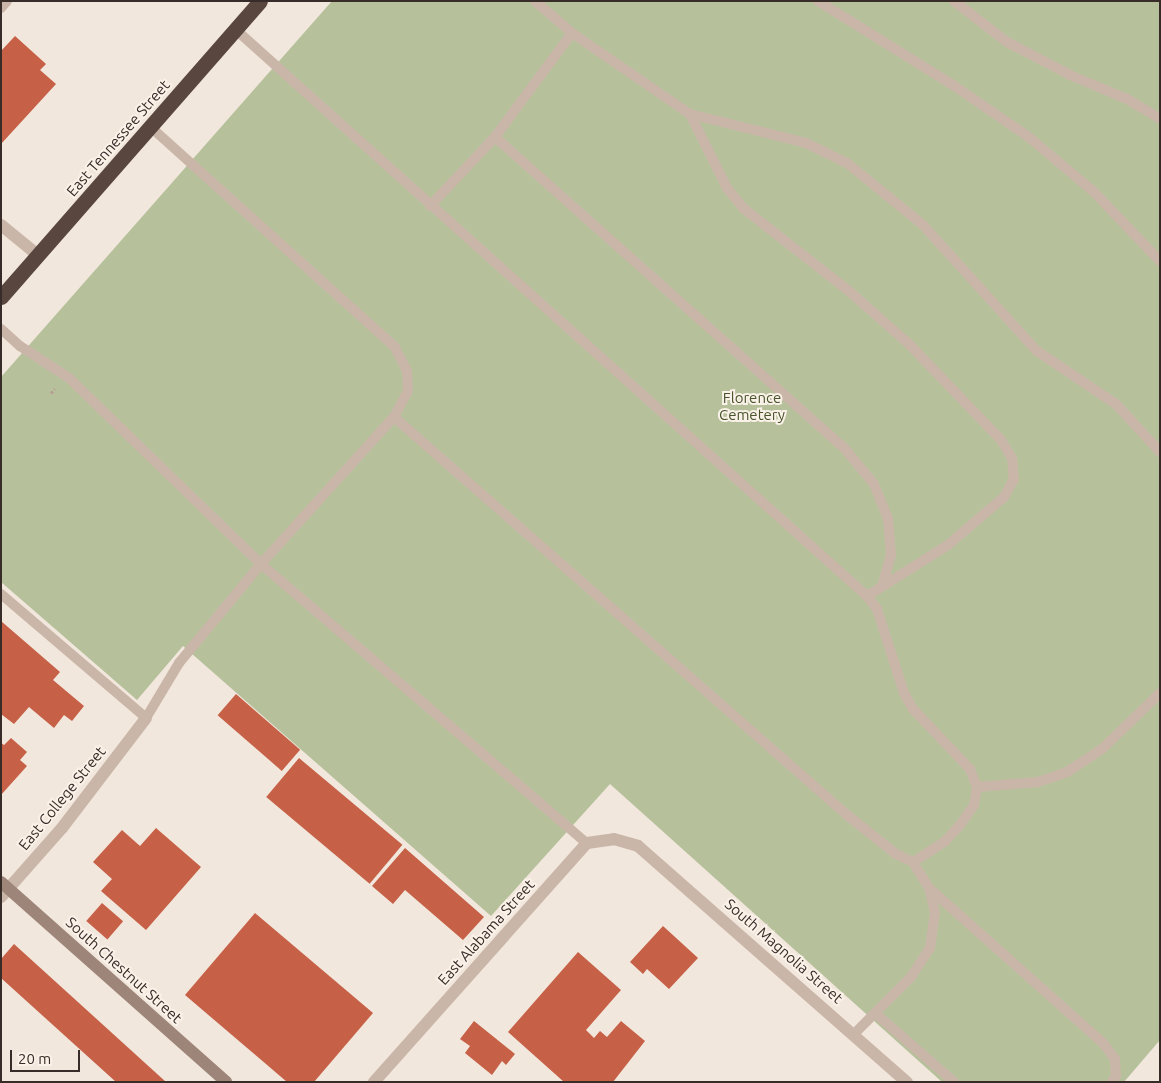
<!DOCTYPE html>
<style>
body{margin:0}
#map{position:relative;width:1161px;height:1083px;overflow:hidden;background:#f2e7dc;font-family:Ubuntu,sans-serif}
div>[style]{position:absolute}
.green>*{inset:0;background:#b6c19c}
.building>*{inset:0;background:#c66046;transform-origin:0 0}
.path>*{height:3px;margin-top:-1.5px;transform-origin:0;background:repeating-linear-gradient(90deg,#b6a092 0 2.5px,transparent 0 5px)}
.lane>*{height:10px;margin:-5px;padding:0 5px;transform-origin:5px;border-radius:5px;background:#cab6a8}
.street>*{height:12px;margin:-6px;padding:0 6px;transform-origin:6px;border-radius:6px;background:#cab6a8}
.secondary>*{height:12px;margin:-6px;padding:0 6px;transform-origin:6px;border-radius:6px;background:#9e8579}
.highway>*{height:15px;margin:-7.5px;padding:0 7.5px;transform-origin:7.5px;border-radius:7.5px;background:#58463f}
span{translate:-50% -50%;white-space:nowrap;text-align:center;line-height:1.15;-webkit-text-stroke:4px #faf1e8;paint-order:stroke}
.street-label{font-size:15px;color:#372c28}
.park-label{font-size:15px;color:#48552c}
.frame{position:absolute;inset:0;border:2px solid #372c28;pointer-events:none}
.scale{position:absolute;left:10px;top:1050px;width:70px;height:22px;box-sizing:border-box;border:2px solid #372c28;border-top:0;padding-left:6px;font-size:15px;line-height:18px;white-space:nowrap;color:#372c28;-webkit-text-stroke:4px #faf1e8;paint-order:stroke}
</style>
<div id="map">
<div class="green">
<i style="clip-path:polygon(332px 1px,1160px 1px,1160px 1040px,1124px 1082px,942px 1082px,610px 784px,491px 916px,183px 646px,137px 700px,1px 582px,1px 377px)"></i>
</div>
<div class="building">
<i style="clip-path:polygon(15px 36px,46px 64px,40px 70px,56px 84px,1px 144px,1px 51px)"></i>
<i style="clip-path:polygon(1px 621px,60px 672px,53px 680px,84px 706px,72px 721px,64px 715px,54px 728px,29px 707px,14px 724px,1px 714px)"></i>
<i style="left:236px;top:694px;width:85px;height:28px;rotate:41deg"></i>
<i style="clip-path:polygon(11px 738px,27px 752px,20px 760px,27px 766px,1px 795px,1px 743px,4px 745px)"></i>
<i style="left:299px;top:758px;width:135px;height:51px;rotate:40deg"></i>
<i style="clip-path:polygon(156px 828px,201px 867px,146px 930px,101px 891px,112px 879px,93px 862px,122px 830px,140px 846px)"></i>
<i style="clip-path:polygon(405px 848px,484px 917px,463px 940px,405px 890px,393px 904px,372px 886px)"></i>
<i style="left:102px;top:903px;width:28px;height:24px;rotate:41deg"></i>
<i style="clip-path:polygon(255px 913px,373px 1013px,314px 1082px,287px 1082px,185px 995px)"></i>
<i style="clip-path:polygon(663px 926px,698px 958px,669px 989px,647px 969px,643px 974px,630px 962px)"></i>
<i style="clip-path:polygon(14px 944px,166px 1082px,116px 1082px,1px 978px,1px 959px)"></i>
<i style="clip-path:polygon(578px 952px,621px 990px,586px 1030px,594px 1038px,600px 1031px,607px 1037px,621px 1021px,645px 1041px,613px 1082px,564px 1082px,508px 1032px)"></i>
<i style="clip-path:polygon(474px 1021px,515px 1054px,506px 1065px,502px 1061px,492px 1075px,465px 1053px,470px 1046px,460px 1039px)"></i>
</div>
<div class="path">
<i style="left:51px;top:393px;width:6px;rotate:-51deg"></i>
</div>
<div class="lane">
<i style="left:535px;top:1px;width:49px;rotate:40.9deg"></i>
<i style="left:572px;top:33px;width:143px;rotate:34.5deg"></i>
<i style="left:690px;top:114px;width:83px;rotate:63.4deg"></i>
<i style="left:727px;top:188px;width:26px;rotate:51deg"></i>
<i style="left:743px;top:208px;width:135px;rotate:38.1deg"></i>
<i style="left:849px;top:291px;width:80px;rotate:41.5deg"></i>
<i style="left:909px;top:344px;width:133px;rotate:46.2deg"></i>
<i style="left:1001px;top:440px;width:21px;rotate:59deg"></i>
<i style="left:1012px;top:458px;width:21px;rotate:85deg"></i>
<i style="left:1014px;top:479px;width:21px;rotate:119deg"></i>
<i style="left:1004px;top:497px;width:74px;rotate:139.4deg"></i>
<i style="left:948px;top:545px;width:96px;rotate:147.8deg"></i>
<i style="left:818px;top:1px;width:159px;rotate:31.9deg"></i>
<i style="left:953px;top:85px;width:93px;rotate:34.5deg"></i>
<i style="left:1030px;top:138px;width:82px;rotate:40.1deg"></i>
<i style="left:1093px;top:191px;width:97px;rotate:46.3deg"></i>
<i style="left:954px;top:1px;width:67px;rotate:37.7deg"></i>
<i style="left:1007px;top:42px;width:71px;rotate:27.6deg"></i>
<i style="left:1070px;top:75px;width:62px;rotate:22.8deg"></i>
<i style="left:1127px;top:99px;width:39px;rotate:31deg"></i>
<i style="left:1px;top:8px;width:9px;rotate:-49deg"></i>
<i style="left:235px;top:29px;width:849px;rotate:41.9deg"></i>
<i style="left:867px;top:596px;width:16px;rotate:52deg"></i>
<i style="left:877px;top:609px;width:88px;rotate:72.2deg"></i>
<i style="left:904px;top:693px;width:18px;rotate:61deg"></i>
<i style="left:913px;top:709px;width:83px;rotate:46.5deg"></i>
<i style="left:970px;top:769px;width:19px;rotate:69deg"></i>
<i style="left:977px;top:787px;width:18px;rotate:99deg"></i>
<i style="left:974px;top:805px;width:24px;rotate:125deg"></i>
<i style="left:960px;top:825px;width:23px;rotate:133deg"></i>
<i style="left:944px;top:842px;width:37px;rotate:147deg"></i>
<i style="left:913px;top:862px;width:19px;rotate:-155deg"></i>
<i style="left:896px;top:854px;width:63px;rotate:-141.5deg"></i>
<i style="left:847px;top:815px;width:603px;rotate:-138.7deg"></i>
<i style="left:690px;top:114px;width:120px;rotate:14deg"></i>
<i style="left:806px;top:143px;width:46px;rotate:26deg"></i>
<i style="left:847px;top:163px;width:98px;rotate:39.2deg"></i>
<i style="left:923px;top:225px;width:170px;rotate:47.9deg"></i>
<i style="left:1037px;top:351px;width:95px;rotate:33.9deg"></i>
<i style="left:1116px;top:404px;width:65px;rotate:47.5deg"></i>
<i style="left:495px;top:137px;width:469px;rotate:41.7deg"></i>
<i style="left:845px;top:449px;width:45px;rotate:50.4deg"></i>
<i style="left:874px;top:484px;width:38px;rotate:68deg"></i>
<i style="left:888px;top:519px;width:36px;rotate:85deg"></i>
<i style="left:891px;top:555px;width:32px;rotate:106deg"></i>
<i style="left:430px;top:206px;width:95px;rotate:-46.7deg"></i>
<i style="left:495px;top:137px;width:129px;rotate:-53.5deg"></i>
<i style="left:1px;top:329px;width:25px;rotate:42deg"></i>
<i style="left:20px;top:346px;width:59px;rotate:33.1deg"></i>
<i style="left:69px;top:378px;width:267px;rotate:44.1deg"></i>
<i style="left:261px;top:564px;width:429px;rotate:40.6deg"></i>
<i style="left:1px;top:594px;width:191px;rotate:40.5deg"></i>
<i style="left:146px;top:718px;width:64px;rotate:-59deg"></i>
<i style="left:179px;top:663px;width:129px;rotate:-50.4deg"></i>
<i style="left:261px;top:564px;width:198px;rotate:-47.9deg"></i>
<i style="left:394px;top:417px;width:30px;rotate:-62deg"></i>
<i style="left:408px;top:391px;width:20px;rotate:-93deg"></i>
<i style="left:407px;top:371px;width:27px;rotate:-117deg"></i>
<i style="left:395px;top:347px;width:329px;rotate:-138deg"></i>
<i style="left:977px;top:787px;width:61px;rotate:-4.7deg"></i>
<i style="left:1038px;top:782px;width:31px;rotate:-19deg"></i>
<i style="left:1067px;top:772px;width:42px;rotate:-33.3deg"></i>
<i style="left:1102px;top:749px;width:81px;rotate:-44deg"></i>
<i style="left:929px;top:888px;width:233px;rotate:41.7deg"></i>
<i style="left:1103px;top:1043px;width:20px;rotate:53deg"></i>
<i style="left:1115px;top:1059px;width:17px;rotate:87deg"></i>
<i style="left:1116px;top:1076px;width:7px;rotate:124deg"></i>
<i style="left:875px;top:1013px;width:105px;rotate:41.1deg"></i>
<i style="left:854px;top:1034px;width:81px;rotate:-45deg"></i>
<i style="left:911px;top:977px;width:35px;rotate:-57deg"></i>
<i style="left:930px;top:948px;width:35px;rotate:-82deg"></i>
<i style="left:935px;top:913px;width:26px;rotate:-103deg"></i>
<i style="left:929px;top:888px;width:31px;rotate:-122deg"></i>
</div>
<div class="street">
<i style="left:1px;top:225px;width:49px;rotate:39.2deg"></i>
<i style="left:1px;top:897px;width:92px;rotate:-48.5deg"></i>
<i style="left:62px;top:828px;width:138px;rotate:-52.6deg"></i>
<i style="left:374px;top:1082px;width:320px;rotate:-48.3deg"></i>
<i style="left:587px;top:843px;width:27px;rotate:-8deg"></i>
<i style="left:614px;top:839px;width:25px;rotate:16deg"></i>
<i style="left:638px;top:846px;width:358px;rotate:41.3deg"></i>
</div>
<div class="secondary">
<i style="left:1px;top:882px;width:301px;rotate:41.6deg"></i>
</div>
<div class="highway">
<i style="left:1px;top:297px;width:393px;rotate:-48.8deg"></i>
</div>
<div class="street-label">
<span style="left:118px;top:138px;rotate:-49deg">East Tennessee Street</span>
<span style="left:62px;top:798px;rotate:-51deg">East College Street</span>
<span style="left:486px;top:932px;rotate:-48deg">East Alabama Street</span>
<span style="left:784px;top:951px;rotate:41deg">South Magnolia Street</span>
<span style="left:124px;top:970px;rotate:42deg">South Chestnut Street</span>
</div>
<div class="park-label">
<span style="left:752px;top:406px">Florence<br>Cemetery</span>
</div>
<div class="frame"></div>
<div class="scale">20 m</div>
</div>
